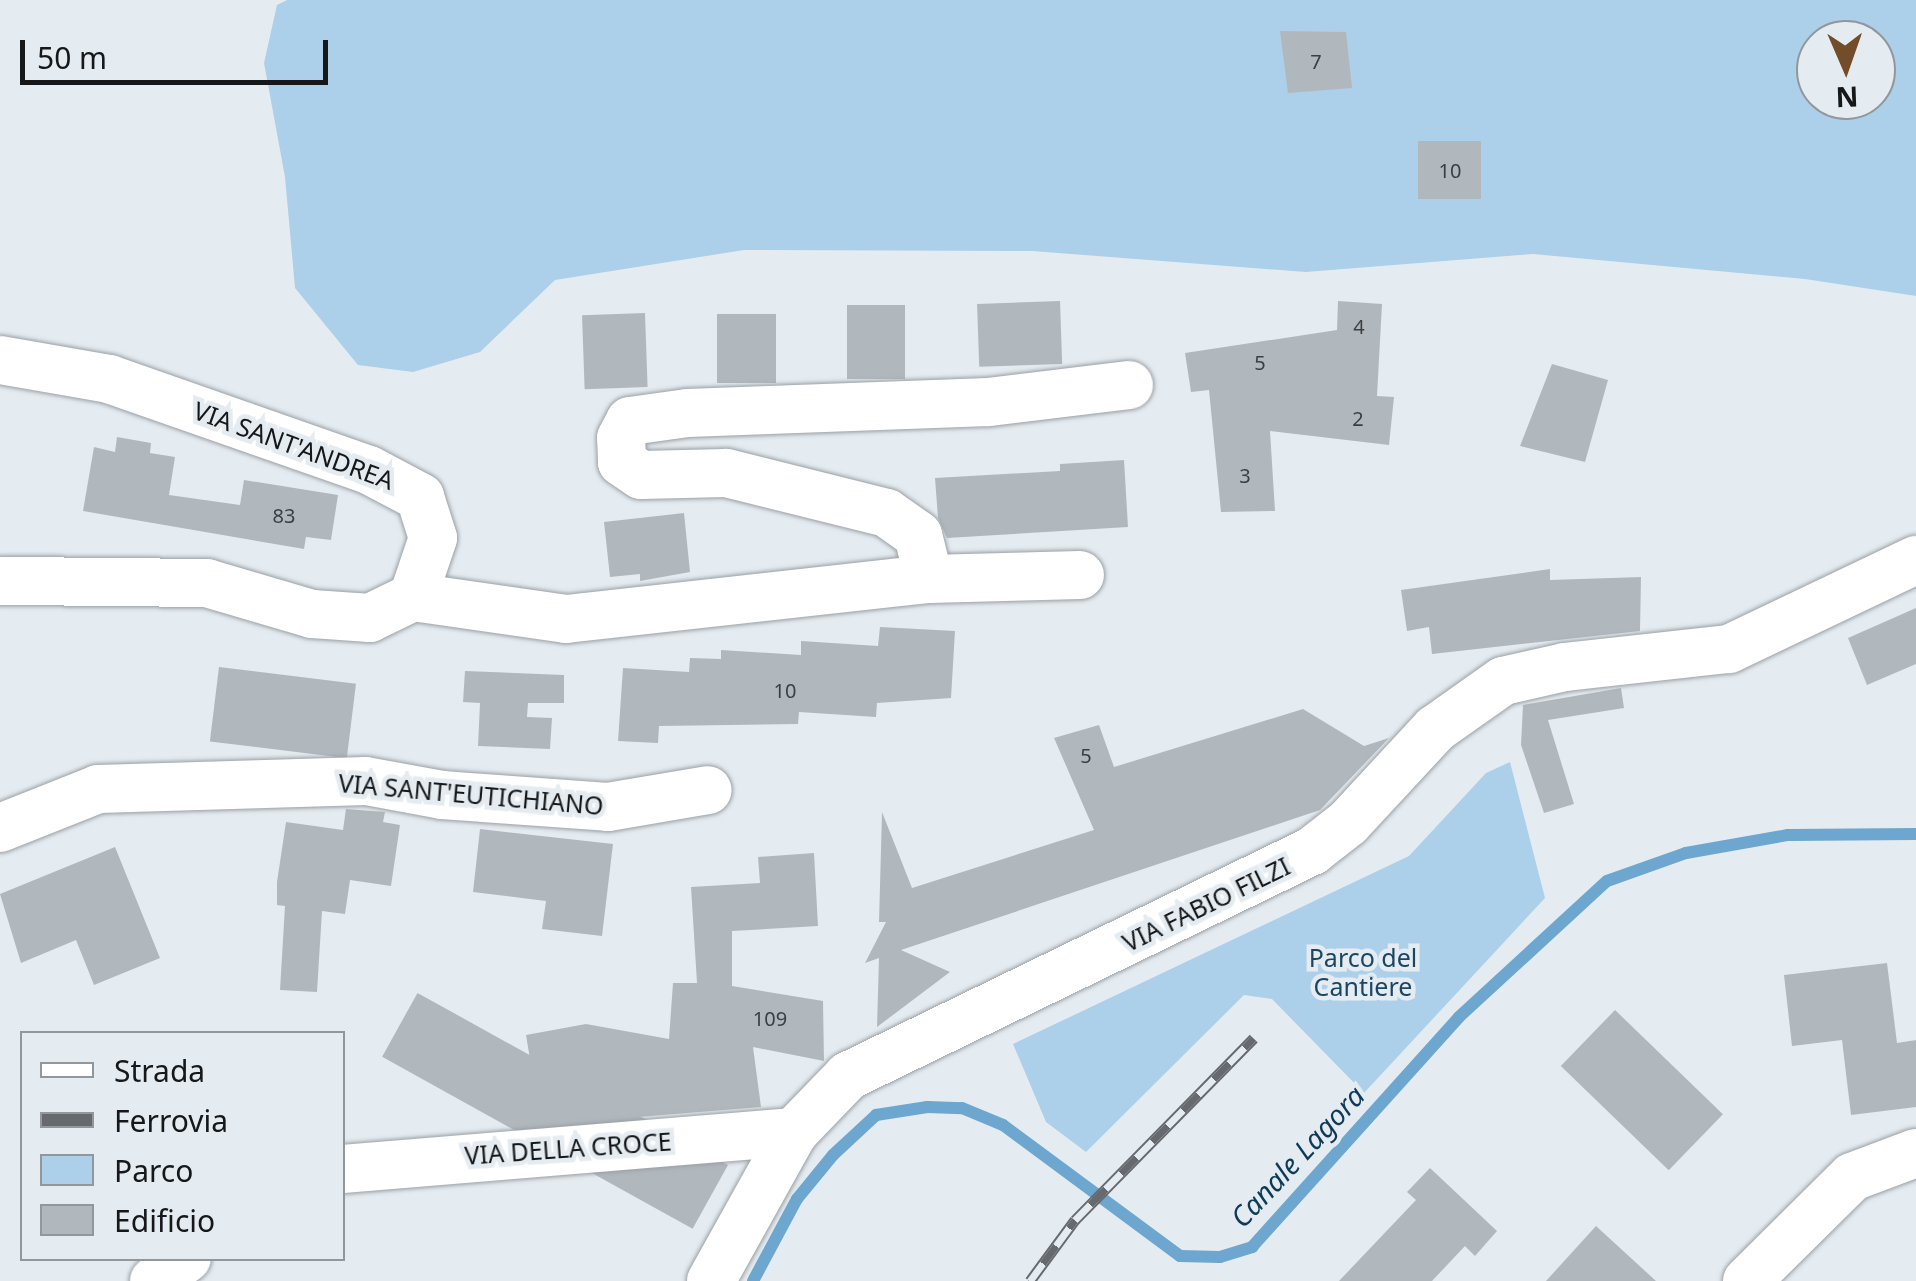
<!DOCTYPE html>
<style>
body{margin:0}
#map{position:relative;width:1916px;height:1281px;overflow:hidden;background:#e5ecf1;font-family:"Noto Sans",sans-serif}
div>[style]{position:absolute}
.green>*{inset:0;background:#accfea}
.stream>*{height:12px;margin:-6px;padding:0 6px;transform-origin:6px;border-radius:6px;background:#6da6ce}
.building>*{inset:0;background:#b1b8bd;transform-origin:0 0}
.roads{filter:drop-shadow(0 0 2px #9aa0a5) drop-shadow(0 0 2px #9aa0a5)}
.minor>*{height:48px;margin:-24px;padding:0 24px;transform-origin:24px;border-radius:24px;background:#fff}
.rail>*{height:11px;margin-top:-5.5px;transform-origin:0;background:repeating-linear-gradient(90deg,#e5ecf1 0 22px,#666a6e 0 44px);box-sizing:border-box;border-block:2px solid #666a6e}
span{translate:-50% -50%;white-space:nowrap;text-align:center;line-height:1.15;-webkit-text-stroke:9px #e5ecf1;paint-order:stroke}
.number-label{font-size:20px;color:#3c3f42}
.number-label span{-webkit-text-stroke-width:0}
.street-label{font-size:25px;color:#151719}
.park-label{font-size:25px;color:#1b4663}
.water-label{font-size:28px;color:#0d3a56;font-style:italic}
.legend{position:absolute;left:20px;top:1031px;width:325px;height:230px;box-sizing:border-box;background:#e5ecf1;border:2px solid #92979b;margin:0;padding:12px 18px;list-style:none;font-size:30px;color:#151719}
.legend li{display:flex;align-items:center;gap:20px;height:50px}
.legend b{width:50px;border:2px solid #92979b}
.north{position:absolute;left:1796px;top:20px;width:100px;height:100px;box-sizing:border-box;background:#e5ecf1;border:2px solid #92979b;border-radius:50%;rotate:178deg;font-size:28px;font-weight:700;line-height:40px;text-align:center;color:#151719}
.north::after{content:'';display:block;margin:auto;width:35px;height:45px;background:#734d2a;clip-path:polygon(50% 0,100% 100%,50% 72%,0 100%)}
.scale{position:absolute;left:20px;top:40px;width:308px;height:45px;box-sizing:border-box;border:5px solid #151719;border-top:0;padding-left:12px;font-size:30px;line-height:35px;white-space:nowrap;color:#151719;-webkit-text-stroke:8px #e5ecf1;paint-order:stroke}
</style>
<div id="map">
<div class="green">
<i style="clip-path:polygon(evenodd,287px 0,1916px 0,1916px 296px,1805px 279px,1533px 254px,1306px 272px,1032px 251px,744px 250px,555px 280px,480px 352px,413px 372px,358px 365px,295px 288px,285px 177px,264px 63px,277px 5px,287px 0,1816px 40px,1876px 40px,1876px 100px,1816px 100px,1816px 40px)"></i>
<i style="clip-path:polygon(1510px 762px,1545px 898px,1364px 1093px,1272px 999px,1244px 995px,1086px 1152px,1046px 1122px,1013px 1044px,1409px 856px,1486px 773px)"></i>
</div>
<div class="stream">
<i style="left:753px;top:1281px;width:93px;rotate:-61.8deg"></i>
<i style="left:797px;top:1199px;width:57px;rotate:-50.7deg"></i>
<i style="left:833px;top:1155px;width:59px;rotate:-42.9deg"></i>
<i style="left:876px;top:1115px;width:52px;rotate:-8.9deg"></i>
<i style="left:927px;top:1107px;width:35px;rotate:2deg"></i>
<i style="left:962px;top:1108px;width:44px;rotate:22.5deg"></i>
<i style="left:1003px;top:1125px;width:220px;rotate:36.5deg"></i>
<i style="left:1180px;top:1256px;width:40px;rotate:1.4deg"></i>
<i style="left:1220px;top:1257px;width:34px;rotate:-17deg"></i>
<i style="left:1252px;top:1247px;width:309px;rotate:-48deg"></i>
<i style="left:1459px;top:1017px;width:201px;rotate:-42.6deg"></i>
<i style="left:1607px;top:881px;width:84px;rotate:-19.5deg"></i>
<i style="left:1686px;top:853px;width:104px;rotate:-10deg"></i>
<i style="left:1788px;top:835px;width:128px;rotate:-0.4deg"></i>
</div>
<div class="building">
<i style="clip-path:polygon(1280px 31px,1346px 32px,1352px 88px,1288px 93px)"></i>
<i style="left:1418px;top:141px;width:63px;height:58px"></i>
<i style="left:1060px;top:301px;width:63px;height:83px;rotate:88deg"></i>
<i style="clip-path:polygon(1338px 301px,1382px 304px,1377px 396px,1394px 397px,1389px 445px,1270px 431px,1275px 511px,1221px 512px,1209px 390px,1191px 392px,1185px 353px,1337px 330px)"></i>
<i style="left:847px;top:305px;width:58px;height:74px"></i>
<i style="left:645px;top:313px;width:74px;height:63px;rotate:88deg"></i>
<i style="left:717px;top:314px;width:59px;height:69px"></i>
<i style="clip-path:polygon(1552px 364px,1608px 380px,1585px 462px,1520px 446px)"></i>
<i style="clip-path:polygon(117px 437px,151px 443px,150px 453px,175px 457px,169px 495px,240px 505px,244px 480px,338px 495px,331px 540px,306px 537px,304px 549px,83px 511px,94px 447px,115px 452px)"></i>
<i style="clip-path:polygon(1124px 460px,1128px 527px,947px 538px,938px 518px,935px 478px,1060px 471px,1060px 464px)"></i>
<i style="clip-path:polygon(684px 513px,690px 572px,640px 581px,640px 574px,610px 577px,604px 522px)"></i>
<i style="clip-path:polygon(1550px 569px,1550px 580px,1641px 577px,1640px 631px,1432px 654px,1429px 627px,1407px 631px,1401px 590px)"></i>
<i style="clip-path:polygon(1916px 608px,1916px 664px,1867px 685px,1848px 638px)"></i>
<i style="clip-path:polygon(880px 627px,955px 631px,951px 698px,877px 703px,876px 717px,799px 712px,798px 724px,659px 726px,658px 743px,618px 741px,623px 668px,689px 672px,690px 658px,721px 659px,721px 650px,801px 655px,801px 641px,878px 646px)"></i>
<i style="left:219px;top:667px;width:138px;height:75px;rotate:7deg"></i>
<i style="clip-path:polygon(465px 671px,564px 675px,564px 703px,528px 703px,527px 717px,552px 718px,550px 749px,478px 746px,480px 703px,463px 702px)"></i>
<i style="clip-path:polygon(1621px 688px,1624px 708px,1548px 720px,1574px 804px,1544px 813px,1521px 745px,1523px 705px)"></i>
<i style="clip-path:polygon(1303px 709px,1364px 746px,1389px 738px,1320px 810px,901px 950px,950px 972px,877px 1027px,879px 958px,865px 963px,886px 922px,879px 922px,882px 812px,912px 888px,1094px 830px,1054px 738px,1099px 725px,1114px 767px)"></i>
<i style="clip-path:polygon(346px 809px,385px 812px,383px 822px,400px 825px,391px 886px,350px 880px,345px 914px,322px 911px,317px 992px,280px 990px,285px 906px,277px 905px,277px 882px,286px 822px,343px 830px)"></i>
<i style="clip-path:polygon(480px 829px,613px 844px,602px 936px,542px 929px,546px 901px,473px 892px)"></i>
<i style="clip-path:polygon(115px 847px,160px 958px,94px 985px,76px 940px,21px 963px,0 894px)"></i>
<i style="clip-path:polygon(814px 853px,818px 926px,732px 931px,732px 986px,823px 1001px,824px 1061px,753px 1047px,761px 1107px,527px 1126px,525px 1109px,538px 1107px,526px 1035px,586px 1024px,669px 1039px,673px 983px,697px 983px,691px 887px,760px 883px,758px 857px)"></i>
<i style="clip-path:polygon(1887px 963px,1897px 1043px,1916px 1040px,1916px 1107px,1851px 1115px,1842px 1040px,1792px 1046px,1784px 975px)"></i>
<i style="left:1615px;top:1010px;width:150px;height:78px;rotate:44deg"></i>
<i style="left:728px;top:1165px;width:73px;height:355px;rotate:119deg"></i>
<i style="clip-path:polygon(1430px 1168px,1497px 1231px,1475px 1256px,1465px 1246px,1432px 1281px,1339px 1281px,1416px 1200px,1407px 1192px)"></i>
<i style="clip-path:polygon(1596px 1226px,1656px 1281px,1546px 1281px)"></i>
</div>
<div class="roads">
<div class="minor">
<i style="left:0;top:360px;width:111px;rotate:9.9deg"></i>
<i style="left:109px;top:379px;width:275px;rotate:19.3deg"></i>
<i style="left:369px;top:470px;width:58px;rotate:27.9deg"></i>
<i style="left:420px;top:497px;width:43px;rotate:72.4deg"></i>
<i style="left:433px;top:538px;width:62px;rotate:108.7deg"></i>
<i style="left:413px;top:597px;width:48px;rotate:154deg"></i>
<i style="left:370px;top:618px;width:58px;rotate:-176.1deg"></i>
<i style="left:312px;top:614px;width:109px;rotate:-163.6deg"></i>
<i style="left:207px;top:583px;width:207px;rotate:-179.4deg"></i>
<i style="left:929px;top:579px;width:45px;rotate:-104deg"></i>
<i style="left:918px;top:535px;width:38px;rotate:-145deg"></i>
<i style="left:887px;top:513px;width:166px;rotate:-166deg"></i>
<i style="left:726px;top:473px;width:85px;rotate:178.7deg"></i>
<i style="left:641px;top:475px;width:23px;rotate:-146deg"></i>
<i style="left:622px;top:462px;width:24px;rotate:-92deg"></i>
<i style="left:621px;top:438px;width:19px;rotate:-62deg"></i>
<i style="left:630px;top:421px;width:58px;rotate:-8deg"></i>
<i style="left:687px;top:413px;width:302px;rotate:-2.1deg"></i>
<i style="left:989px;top:402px;width:141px;rotate:-6.9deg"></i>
<i style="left:413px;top:597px;width:155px;rotate:8.2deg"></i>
<i style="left:566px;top:619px;width:365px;rotate:-6.3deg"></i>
<i style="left:929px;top:579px;width:151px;rotate:-1.5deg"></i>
<i style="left:0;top:828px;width:105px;rotate:-21.7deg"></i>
<i style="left:98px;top:789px;width:268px;rotate:-1.7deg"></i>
<i style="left:366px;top:781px;width:77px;rotate:10.4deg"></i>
<i style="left:442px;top:795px;width:166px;rotate:4.1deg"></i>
<i style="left:608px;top:807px;width:101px;rotate:-9.6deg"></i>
<i style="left:342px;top:1169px;width:454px;rotate:-4.7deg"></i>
<i style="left:154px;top:1281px;width:40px;rotate:-34.9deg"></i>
<i style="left:711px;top:1281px;width:171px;rotate:-60.9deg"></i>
<i style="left:794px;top:1132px;width:78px;rotate:-46deg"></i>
<i style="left:848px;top:1076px;width:516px;rotate:-25.87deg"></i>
<i style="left:1312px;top:851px;width:46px;rotate:-37.9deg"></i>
<i style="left:1348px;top:823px;width:128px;rotate:-47.2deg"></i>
<i style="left:1435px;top:729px;width:83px;rotate:-35.2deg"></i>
<i style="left:1503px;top:681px;width:64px;rotate:-12.7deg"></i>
<i style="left:1565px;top:667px;width:165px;rotate:-6.3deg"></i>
<i style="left:1729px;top:649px;width:207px;rotate:-25.5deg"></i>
<i style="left:1747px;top:1281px;width:148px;rotate:-44.7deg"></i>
<i style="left:1852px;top:1177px;width:68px;rotate:-20.6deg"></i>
</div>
</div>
<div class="rail">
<i style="left:1030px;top:1281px;width:76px;rotate:-53.6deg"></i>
<i style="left:1075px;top:1220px;width:255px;rotate:-45.5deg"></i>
</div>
<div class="number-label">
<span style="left:1316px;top:61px">7</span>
<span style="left:1450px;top:170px">10</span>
<span style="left:1359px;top:326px">4</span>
<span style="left:1260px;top:362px">5</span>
<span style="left:1358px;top:418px">2</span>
<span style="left:1245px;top:475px">3</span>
<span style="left:284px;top:515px">83</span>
<span style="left:785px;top:690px">10</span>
<span style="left:1086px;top:755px">5</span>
<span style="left:770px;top:1018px">109</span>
</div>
<div class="street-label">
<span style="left:294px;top:445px;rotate:20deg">VIA SANT'ANDREA</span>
<span style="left:471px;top:794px;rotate:5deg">VIA SANT'EUTICHIANO</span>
<span style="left:1206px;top:904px;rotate:-26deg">VIA FABIO FILZI</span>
<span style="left:568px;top:1148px;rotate:-4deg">VIA DELLA CROCE</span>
</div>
<div class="park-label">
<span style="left:1363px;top:972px">Parco del<br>Cantiere</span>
</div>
<div class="water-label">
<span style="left:1297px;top:1156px;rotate:-47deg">Canale Lagora</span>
</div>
<ul class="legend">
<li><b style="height:12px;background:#fff"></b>Strada</li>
<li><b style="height:12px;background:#666a6e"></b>Ferrovia</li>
<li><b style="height:28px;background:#accfea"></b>Parco</li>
<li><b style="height:28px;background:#b1b8bd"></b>Edificio</li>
</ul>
<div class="north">N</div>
<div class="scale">50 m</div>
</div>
